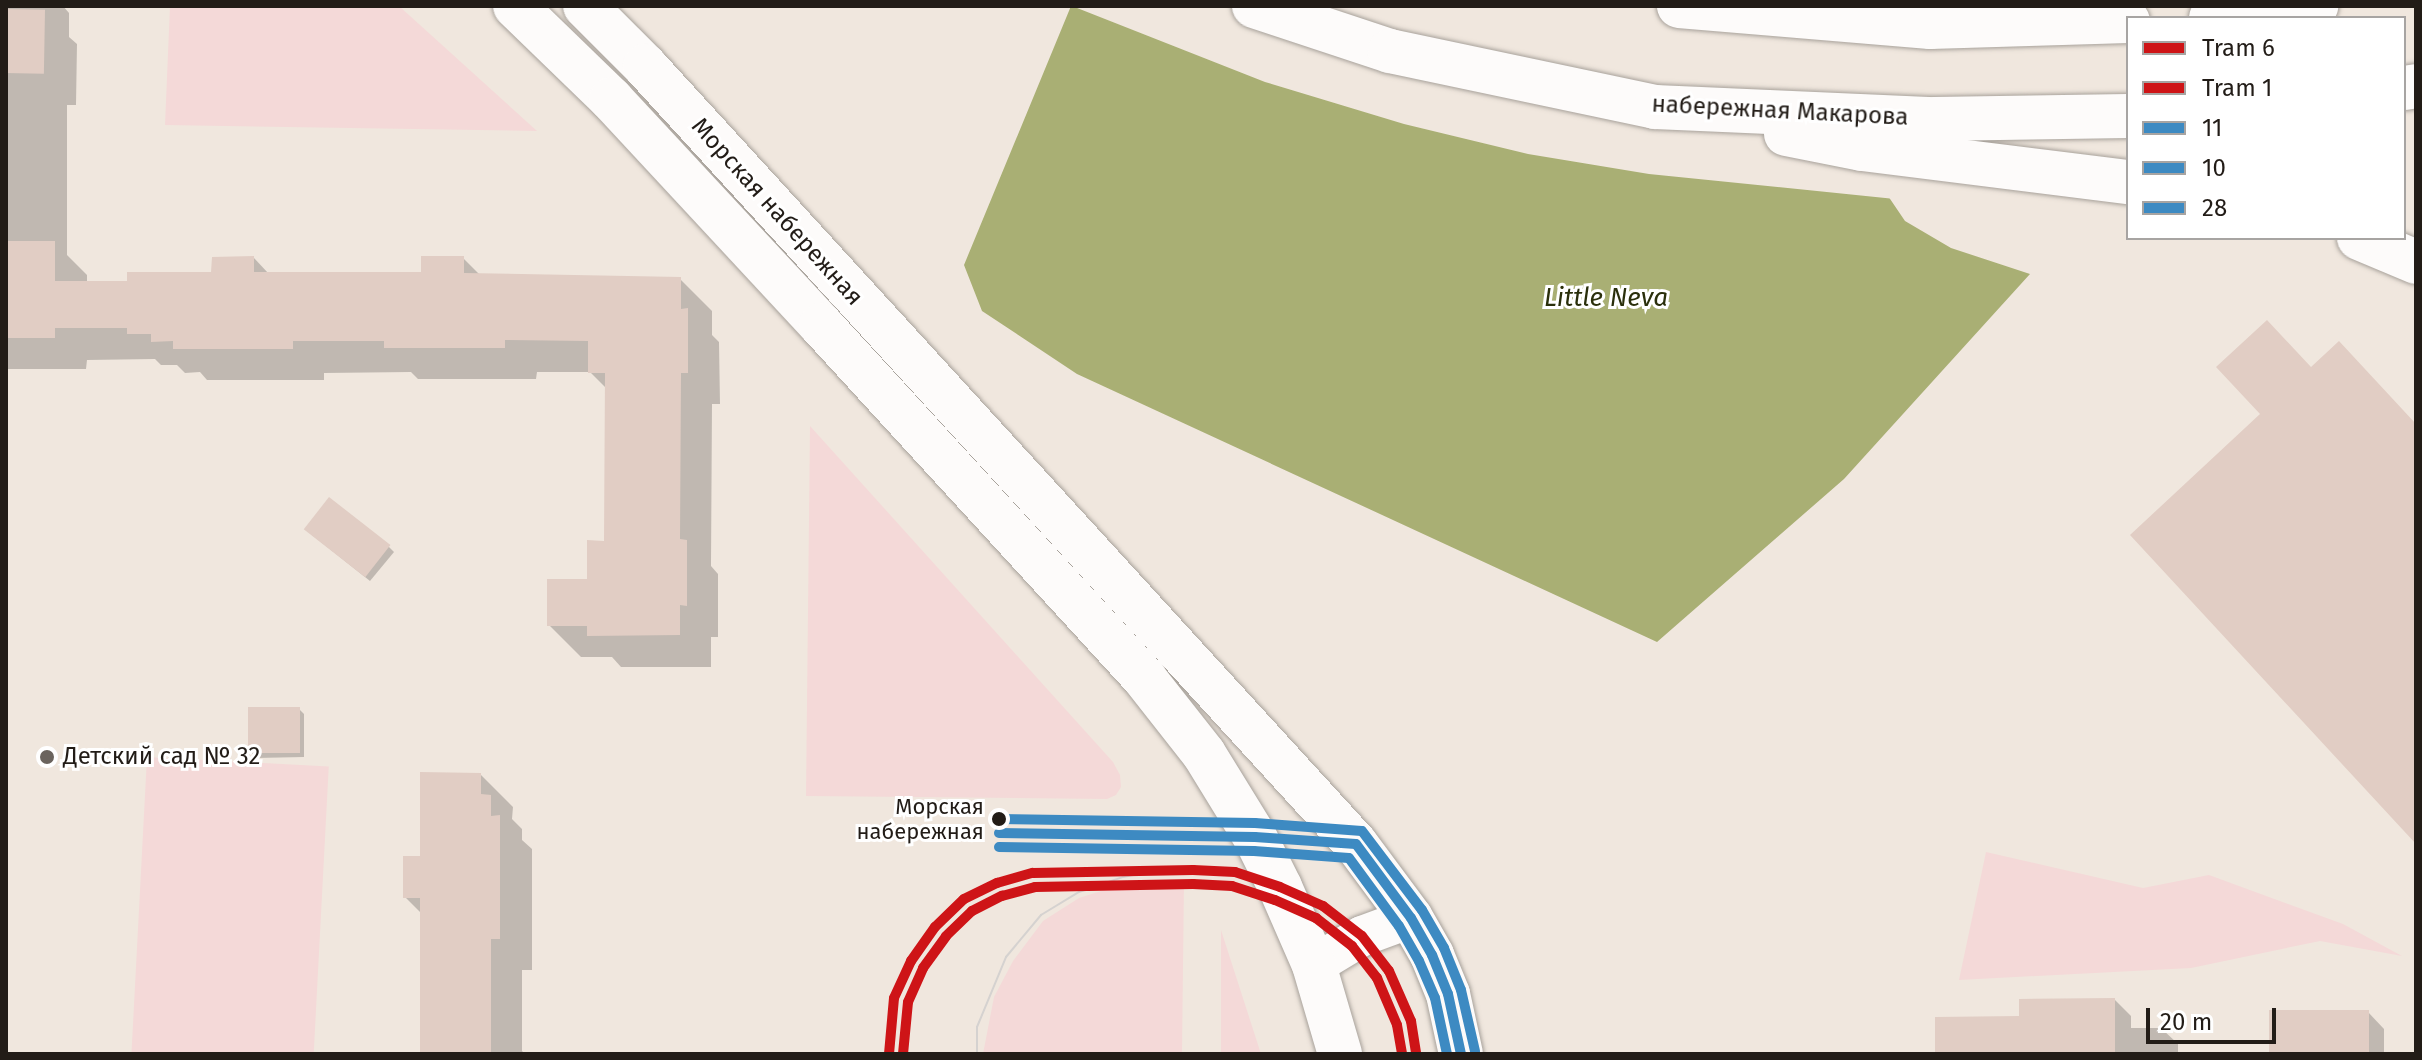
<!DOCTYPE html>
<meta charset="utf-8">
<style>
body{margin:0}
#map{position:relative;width:2422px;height:1060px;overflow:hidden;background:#f0e7de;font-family:"Fira Sans",sans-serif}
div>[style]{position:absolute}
.green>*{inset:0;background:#f4d9d8;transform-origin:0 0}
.water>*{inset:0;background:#a9af74}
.pier>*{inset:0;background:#f0e7de}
.shadow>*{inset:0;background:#0003}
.building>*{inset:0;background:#e1cdc4;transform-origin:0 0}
.roads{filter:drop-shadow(0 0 2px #a8a29b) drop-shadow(0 0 2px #a8a29b)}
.minor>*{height:40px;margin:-20px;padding:0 20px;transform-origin:20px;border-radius:20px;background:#fdfbfa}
.secondary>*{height:44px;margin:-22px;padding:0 22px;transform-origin:22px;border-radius:22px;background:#fdfbfa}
.tram>*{height:2px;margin:-1px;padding:0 1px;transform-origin:1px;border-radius:1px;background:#d5d2d0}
.bus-1>*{height:10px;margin:-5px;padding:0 5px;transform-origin:5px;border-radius:5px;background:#3d8ac2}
.bus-2>*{height:10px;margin:-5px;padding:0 5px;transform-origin:5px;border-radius:5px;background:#3d8ac2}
.bus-3>*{height:10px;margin:-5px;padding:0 5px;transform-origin:5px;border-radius:5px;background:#3d8ac2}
.tram-1>*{height:10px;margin:-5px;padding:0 5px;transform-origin:5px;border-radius:5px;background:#ce1417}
.tram-2>*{height:10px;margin:-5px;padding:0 5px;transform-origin:5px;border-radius:5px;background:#ce1417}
.dots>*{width:22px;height:22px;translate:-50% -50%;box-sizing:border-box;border:4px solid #fff;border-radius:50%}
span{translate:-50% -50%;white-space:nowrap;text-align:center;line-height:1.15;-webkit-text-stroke:6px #fff;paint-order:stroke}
.bus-label{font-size:22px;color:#221c17}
.right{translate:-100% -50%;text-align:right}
.street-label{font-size:24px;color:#221c17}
.poi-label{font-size:24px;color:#221c17}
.left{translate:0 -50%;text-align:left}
.water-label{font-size:26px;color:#2a2f0b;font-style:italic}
.frame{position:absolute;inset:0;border:8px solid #221c17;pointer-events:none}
.legend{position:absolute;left:2126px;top:16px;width:280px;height:224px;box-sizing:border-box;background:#fff;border:2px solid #a7a4a2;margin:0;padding:10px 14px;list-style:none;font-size:24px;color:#221c17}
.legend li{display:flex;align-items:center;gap:16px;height:40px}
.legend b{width:40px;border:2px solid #a7a4a2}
.scale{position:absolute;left:2146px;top:1008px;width:130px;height:36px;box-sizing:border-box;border:4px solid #221c17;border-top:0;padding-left:10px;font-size:24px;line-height:28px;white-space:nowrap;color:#221c17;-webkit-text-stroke:6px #fff;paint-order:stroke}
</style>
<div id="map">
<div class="green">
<i style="clip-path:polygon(170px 6px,399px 6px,537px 131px,165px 125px)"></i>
<i style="clip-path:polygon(810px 426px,1113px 762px,1120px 775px,1121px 787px,1116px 795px,1107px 799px,806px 796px)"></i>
<i style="left:147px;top:757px;width:182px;height:297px;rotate:3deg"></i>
<i style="clip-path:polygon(1986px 852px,2143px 888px,2209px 875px,2343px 924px,2402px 956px,2320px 941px,2191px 968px,1959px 980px)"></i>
<i style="clip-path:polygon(1184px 880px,1182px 1054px,983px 1054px,994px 997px,1013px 961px,1043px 921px,1079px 898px,1130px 882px)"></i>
<i style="clip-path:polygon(1221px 930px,1261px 1054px,1221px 1054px)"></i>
</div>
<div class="water">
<i style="clip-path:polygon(1071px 6px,1900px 6px,1884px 190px,1905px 221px,1951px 248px,2030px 274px,1844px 479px,1657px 642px,1077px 374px,982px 311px,964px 265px)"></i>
</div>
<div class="pier">
<i style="clip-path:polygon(1072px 6px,1904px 6px,1888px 188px,1895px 199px,1649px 174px,1528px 154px,1404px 124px,1265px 82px)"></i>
</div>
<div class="shadow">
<i style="clip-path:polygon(6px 6px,63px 6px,69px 13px,69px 37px,77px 44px,76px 105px,67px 105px,67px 255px,87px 275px,87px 283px,129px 283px,213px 274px,254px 258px,269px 274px,423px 274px,463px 258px,481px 276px,680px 279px,712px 311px,712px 335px,719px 342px,720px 404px,712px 404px,711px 566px,718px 574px,718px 637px,711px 637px,711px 667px,621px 667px,612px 657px,581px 657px,549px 625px,589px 581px,606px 543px,607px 389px,590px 372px,537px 372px,536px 379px,418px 379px,411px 372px,324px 373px,324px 380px,207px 380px,200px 372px,185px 373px,177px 365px,161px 365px,155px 359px,87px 360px,86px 369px,6px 369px)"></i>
<i style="clip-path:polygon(311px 534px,389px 547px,394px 552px,370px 581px)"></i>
<i style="clip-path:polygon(299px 709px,304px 714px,304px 757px,256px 758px,251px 752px)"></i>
<i style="clip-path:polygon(481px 775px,513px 807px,512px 819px,522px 829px,522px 840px,532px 849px,532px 970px,522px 970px,522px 1051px,525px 1054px,422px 1054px,422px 914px,405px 897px,422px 858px)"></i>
<i style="clip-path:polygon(2115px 1000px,2131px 1016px,2131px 1028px,2161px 1028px,2178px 1044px,2178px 1054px,1937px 1054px,2021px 1018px)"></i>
<i style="clip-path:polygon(2368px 1012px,2384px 1029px,2384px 1054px,2271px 1054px)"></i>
</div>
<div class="building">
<i style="left:6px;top:9px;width:39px;height:64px;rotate:1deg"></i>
<i style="clip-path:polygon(6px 241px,55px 241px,55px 281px,127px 281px,127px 272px,211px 272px,212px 257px,254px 256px,254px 272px,421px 272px,421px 256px,464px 256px,464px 273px,681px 277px,681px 309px,688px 308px,688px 373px,681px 373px,680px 539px,687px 540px,687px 606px,680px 605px,680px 635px,587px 636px,587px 626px,547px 626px,547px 579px,587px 579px,587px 540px,604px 541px,605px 373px,588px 373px,588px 341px,505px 340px,505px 348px,384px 348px,384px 341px,293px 341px,293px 349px,173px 349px,173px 341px,151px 342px,151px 334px,127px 334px,127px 328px,55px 328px,55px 338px,6px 338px)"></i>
<i style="clip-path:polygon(2267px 320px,2311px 367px,2339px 341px,2416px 424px,2416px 844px,2130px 535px,2260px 414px,2216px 367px)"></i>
<i style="left:329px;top:497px;width:78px;height:41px;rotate:38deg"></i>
<i style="left:248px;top:707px;width:52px;height:46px"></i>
<i style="clip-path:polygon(420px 772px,481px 773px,481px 794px,491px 795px,491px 816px,500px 815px,500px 939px,491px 939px,491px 1054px,420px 1054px,420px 898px,403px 898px,403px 856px,420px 856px)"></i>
<i style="clip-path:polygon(2115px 998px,2115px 1054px,1935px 1054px,1935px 1017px,2019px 1016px,2019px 999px)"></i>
<i style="left:2269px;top:1010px;width:100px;height:44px"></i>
</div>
<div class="roads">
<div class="minor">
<i style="left:1314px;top:965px;width:56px;rotate:-31.1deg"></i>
<i style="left:1362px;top:936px;width:52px;rotate:-20.2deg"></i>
</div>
<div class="secondary">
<i style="left:515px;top:6px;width:134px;rotate:44.1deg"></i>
<i style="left:611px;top:99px;width:309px;rotate:47.1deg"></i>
<i style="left:821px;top:325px;width:480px;rotate:47.5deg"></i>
<i style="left:1145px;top:679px;width:95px;rotate:51.8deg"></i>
<i style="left:1204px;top:754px;width:97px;rotate:58.4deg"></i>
<i style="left:1255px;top:837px;width:56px;rotate:63.4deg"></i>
<i style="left:1280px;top:887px;width:85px;rotate:66.4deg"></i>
<i style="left:1314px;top:965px;width:93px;rotate:73.7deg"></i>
<i style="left:585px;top:6px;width:85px;rotate:45deg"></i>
<i style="left:645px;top:66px;width:1054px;rotate:47.58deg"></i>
<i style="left:1356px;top:844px;width:92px;rotate:53.4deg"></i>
<i style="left:1411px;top:918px;width:43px;rotate:60.4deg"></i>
<i style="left:1432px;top:955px;width:42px;rotate:67.7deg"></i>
<i style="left:1448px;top:994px;width:61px;rotate:77.8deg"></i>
<i style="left:1254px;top:6px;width:143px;rotate:18.3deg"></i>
<i style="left:1390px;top:51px;width:271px;rotate:11.9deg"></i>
<i style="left:1655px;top:107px;width:279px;rotate:2.5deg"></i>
<i style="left:1934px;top:119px;width:194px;rotate:-0.9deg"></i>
<i style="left:1679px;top:6px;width:252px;rotate:4.8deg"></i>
<i style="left:1930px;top:27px;width:198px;rotate:-1.7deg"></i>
<i style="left:2211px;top:18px;width:106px;rotate:-6.5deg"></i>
<i style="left:2404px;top:88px;width:12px;rotate:-9deg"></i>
<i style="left:1786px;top:134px;width:77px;rotate:11.2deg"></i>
<i style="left:1862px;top:149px;width:268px;rotate:7.1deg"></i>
<i style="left:2359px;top:238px;width:62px;rotate:22.8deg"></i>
</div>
</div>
<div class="tram">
<i style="left:977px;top:1054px;width:27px;rotate:-90deg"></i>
<i style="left:977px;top:1027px;width:76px;rotate:-67.5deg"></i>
<i style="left:1006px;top:957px;width:55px;rotate:-50.2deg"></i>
<i style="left:1041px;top:915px;width:44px;rotate:-31.2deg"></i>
<i style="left:1079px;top:892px;width:46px;rotate:-18.8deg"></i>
<i style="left:1123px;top:877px;width:36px;rotate:-11deg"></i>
</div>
<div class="bus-1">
<i style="left:999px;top:833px;width:256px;rotate:0.9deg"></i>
<i style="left:1255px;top:837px;width:101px;rotate:4deg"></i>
<i style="left:1356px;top:844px;width:92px;rotate:53.4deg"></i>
<i style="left:1411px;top:918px;width:43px;rotate:60.4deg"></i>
<i style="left:1432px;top:955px;width:42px;rotate:67.7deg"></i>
<i style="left:1448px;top:994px;width:61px;rotate:77.8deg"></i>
</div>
<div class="bus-2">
<i style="left:999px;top:847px;width:255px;rotate:0.9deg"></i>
<i style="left:1254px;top:851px;width:95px;rotate:4.2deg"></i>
<i style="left:1349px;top:858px;width:84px;rotate:53.7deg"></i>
<i style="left:1399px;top:926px;width:40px;rotate:60.3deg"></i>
<i style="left:1419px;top:961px;width:40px;rotate:66.6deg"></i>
<i style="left:1435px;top:998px;width:57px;rotate:77.9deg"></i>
</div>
<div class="bus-3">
<i style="left:999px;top:819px;width:256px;rotate:0.9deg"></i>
<i style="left:1255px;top:823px;width:107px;rotate:4.3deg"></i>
<i style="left:1362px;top:831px;width:99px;rotate:52.8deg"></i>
<i style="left:1422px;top:910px;width:44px;rotate:59.9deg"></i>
<i style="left:1444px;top:948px;width:45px;rotate:68deg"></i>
<i style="left:1461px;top:990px;width:63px;rotate:77.1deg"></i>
</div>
<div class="tram-1">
<i style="left:889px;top:1054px;width:56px;rotate:-84.9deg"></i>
<i style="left:894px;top:998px;width:41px;rotate:-65.3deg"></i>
<i style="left:911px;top:961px;width:42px;rotate:-54.8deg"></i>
<i style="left:935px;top:927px;width:40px;rotate:-44deg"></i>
<i style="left:964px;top:899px;width:37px;rotate:-26deg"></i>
<i style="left:997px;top:883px;width:37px;rotate:-16deg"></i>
<i style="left:1033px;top:873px;width:160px;rotate:-1.1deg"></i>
<i style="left:1193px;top:870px;width:42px;rotate:2.7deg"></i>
<i style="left:1235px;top:872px;width:47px;rotate:18.4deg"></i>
<i style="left:1280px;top:887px;width:47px;rotate:23.8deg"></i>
<i style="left:1323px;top:906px;width:49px;rotate:37.6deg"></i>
<i style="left:1362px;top:936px;width:44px;rotate:52.4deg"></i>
<i style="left:1389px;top:971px;width:55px;rotate:66.3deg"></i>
<i style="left:1411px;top:1021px;width:33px;rotate:81deg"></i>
</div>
<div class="tram-2">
<i style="left:903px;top:1054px;width:52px;rotate:-84.5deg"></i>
<i style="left:908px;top:1002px;width:37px;rotate:-66deg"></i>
<i style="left:923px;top:968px;width:39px;rotate:-54deg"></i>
<i style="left:946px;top:936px;width:36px;rotate:-44deg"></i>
<i style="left:972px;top:911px;width:34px;rotate:-27deg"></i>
<i style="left:1002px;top:896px;width:34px;rotate:-15deg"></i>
<i style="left:1035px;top:887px;width:158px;rotate:-1.1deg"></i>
<i style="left:1193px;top:884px;width:39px;rotate:3deg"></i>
<i style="left:1232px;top:886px;width:45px;rotate:18deg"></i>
<i style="left:1275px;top:900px;width:45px;rotate:23.7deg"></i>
<i style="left:1316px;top:918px;width:46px;rotate:37.9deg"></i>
<i style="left:1352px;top:946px;width:41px;rotate:52deg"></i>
<i style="left:1377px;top:978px;width:51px;rotate:66.9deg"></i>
<i style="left:1397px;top:1025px;width:29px;rotate:80deg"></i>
</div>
<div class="dots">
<i style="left:47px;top:757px;background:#6a635d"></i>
<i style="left:999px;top:819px;background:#221c17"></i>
</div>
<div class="bus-label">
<span class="right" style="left:984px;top:819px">Морская<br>набережная</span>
</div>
<div class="street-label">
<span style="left:1780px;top:111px;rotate:3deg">набережная Макарова</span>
<span style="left:777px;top:212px;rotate:48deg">Морская набережная</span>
</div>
<div class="poi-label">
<span class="left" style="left:63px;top:757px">Детский сад № 32</span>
</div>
<div class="water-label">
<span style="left:1606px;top:298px">Little Neva</span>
</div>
<div class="frame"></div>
<ul class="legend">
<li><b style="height:10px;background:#ce1417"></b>Tram 6</li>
<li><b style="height:10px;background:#ce1417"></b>Tram 1</li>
<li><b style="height:10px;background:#3d8ac2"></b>11</li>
<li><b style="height:10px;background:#3d8ac2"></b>10</li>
<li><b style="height:10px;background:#3d8ac2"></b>28</li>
</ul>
<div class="scale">20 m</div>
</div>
